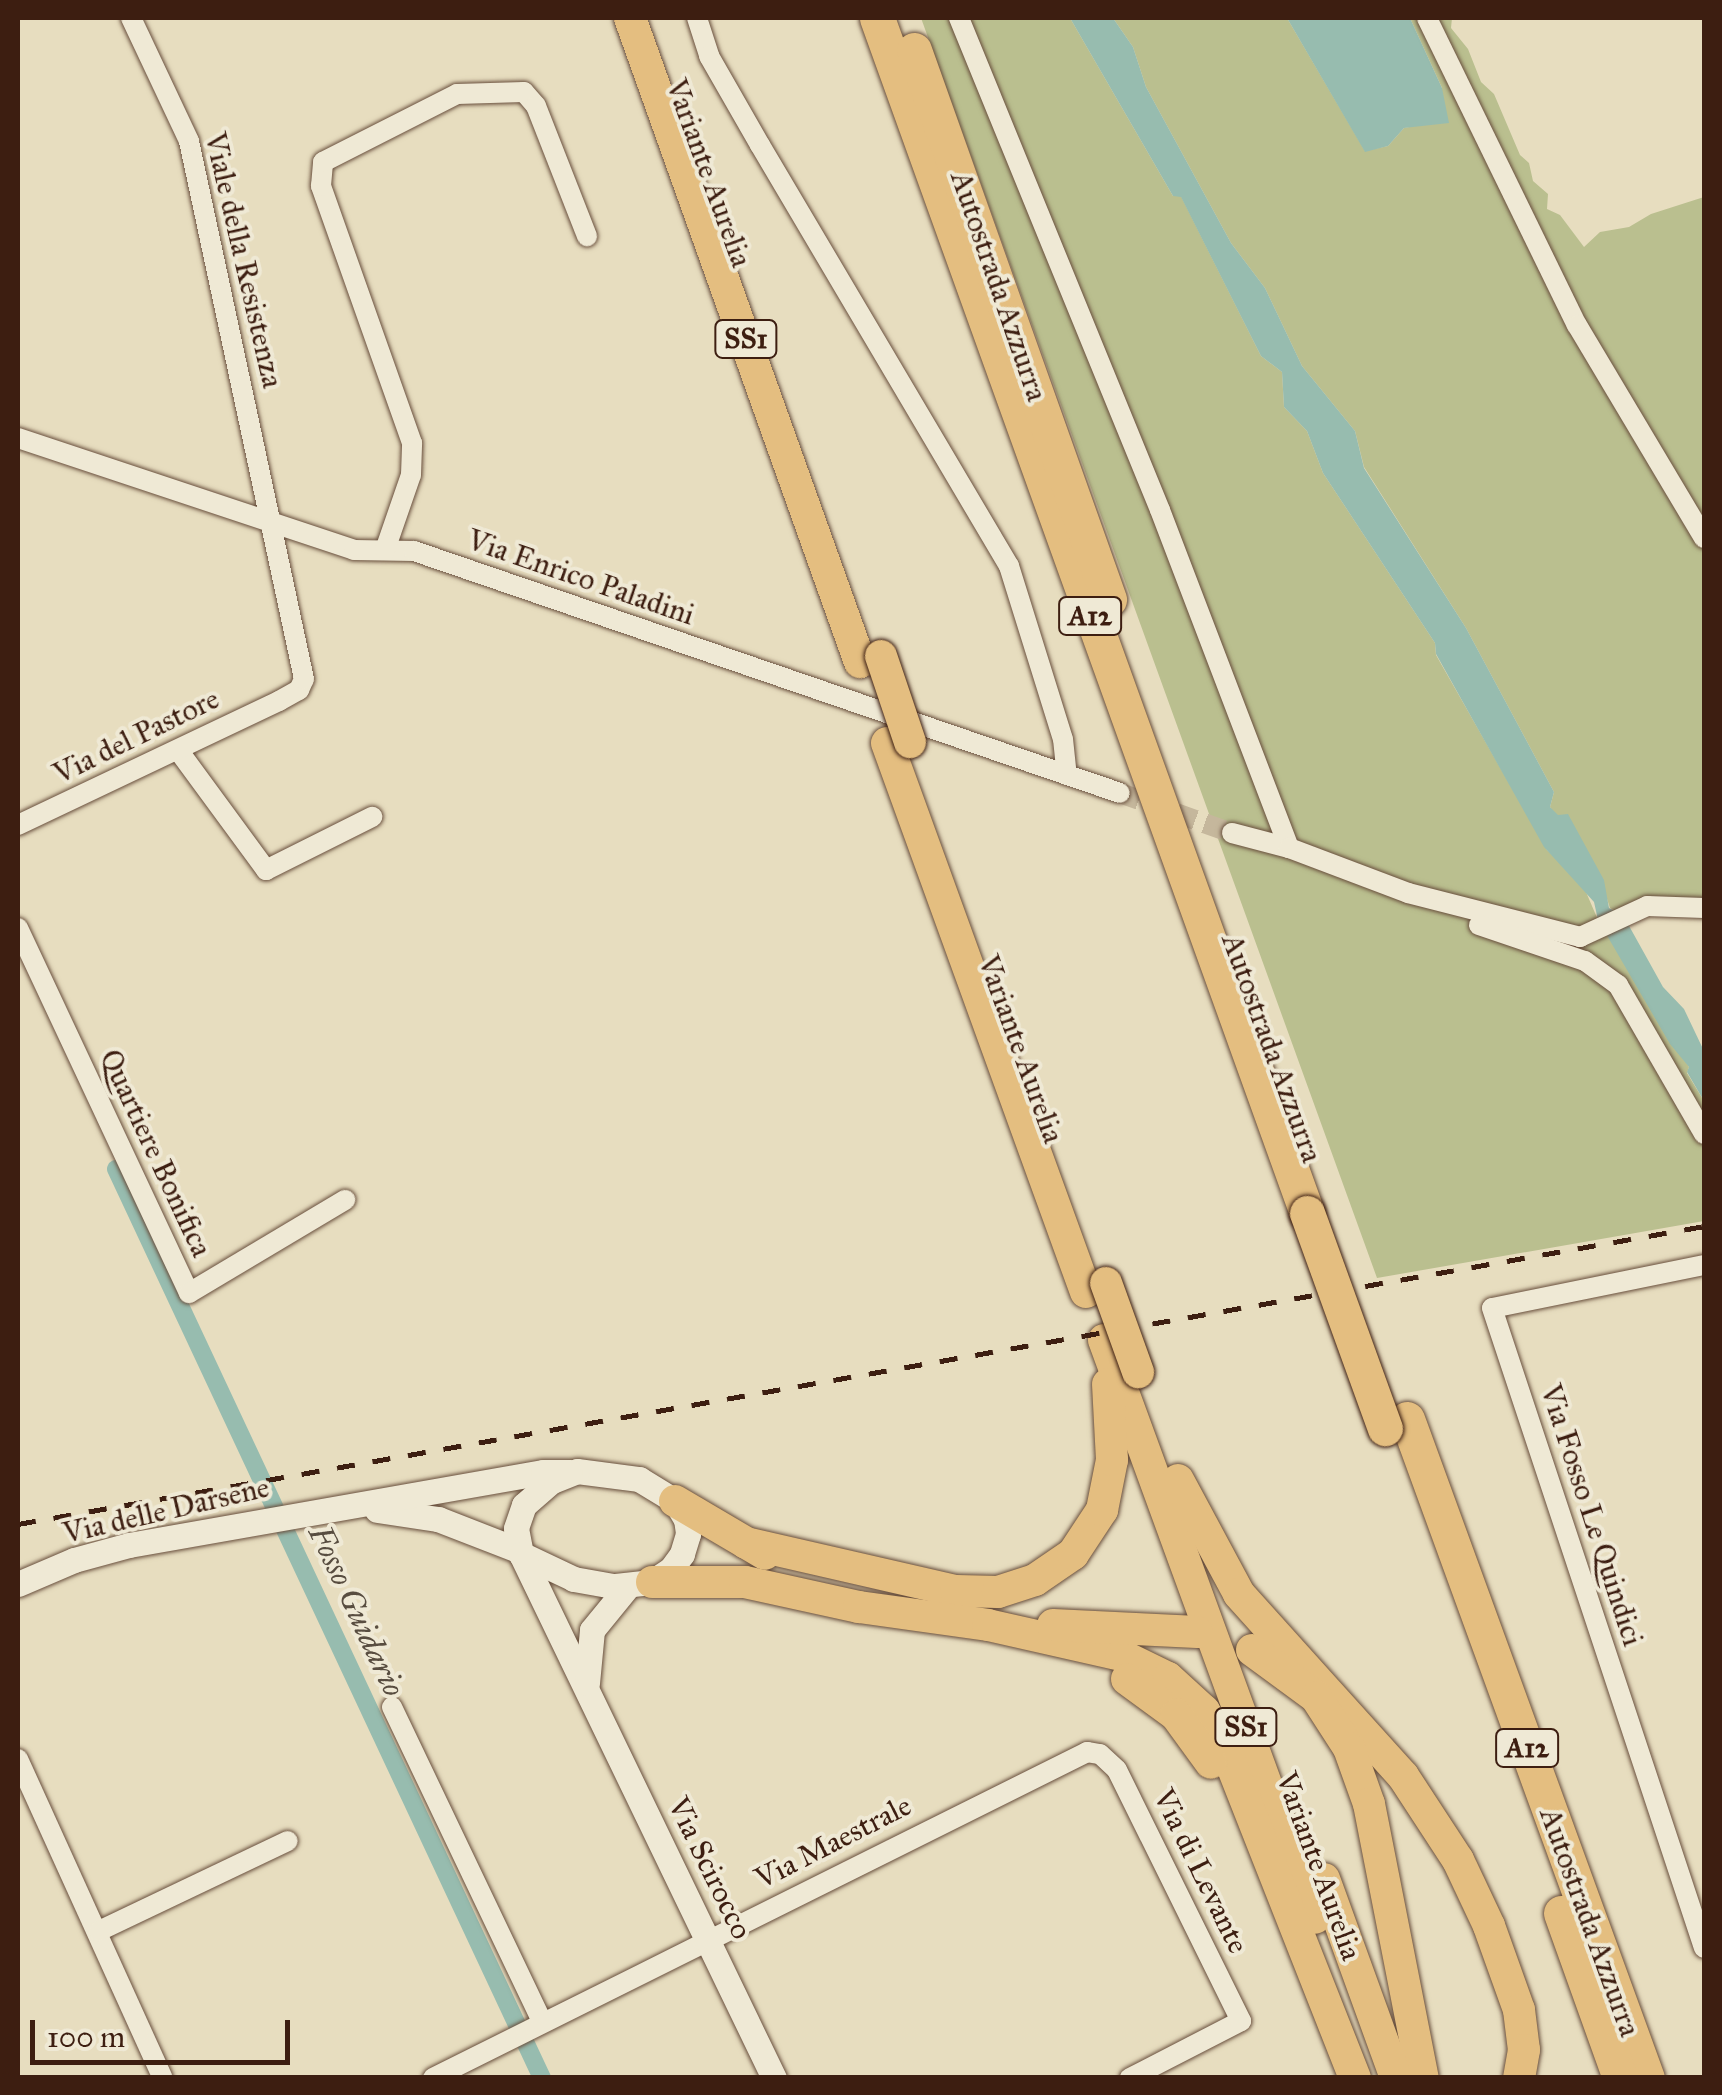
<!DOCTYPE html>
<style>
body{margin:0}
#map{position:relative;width:1722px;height:2095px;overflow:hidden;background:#e7ddbf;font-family:"IM FELL Great Primer",serif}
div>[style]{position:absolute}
.green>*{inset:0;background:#babf8f}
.water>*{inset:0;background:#97bcaf}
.canal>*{height:18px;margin:-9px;padding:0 9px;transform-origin:9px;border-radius:9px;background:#97bcaf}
.minor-tunnel>*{height:20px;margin-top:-10px;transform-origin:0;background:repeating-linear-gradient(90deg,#c5b79c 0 20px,transparent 0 30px)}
.roads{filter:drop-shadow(0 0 2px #684e3c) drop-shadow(0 0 2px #684e3c)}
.minor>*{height:20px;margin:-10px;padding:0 10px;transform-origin:10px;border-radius:10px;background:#efe9d5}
.tertiary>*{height:25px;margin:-12.5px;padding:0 12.5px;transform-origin:12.5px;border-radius:12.5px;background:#efe9d5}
.trunk>*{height:32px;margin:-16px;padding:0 16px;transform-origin:16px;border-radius:16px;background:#e4be80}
.motorway>*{height:35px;margin:-17.5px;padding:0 17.5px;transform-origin:17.5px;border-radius:17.5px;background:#e4be80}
.rail>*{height:5px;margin-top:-2.5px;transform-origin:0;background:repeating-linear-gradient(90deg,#3d1e11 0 18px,transparent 0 36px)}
.bridges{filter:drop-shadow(0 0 2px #3d1e11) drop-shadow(0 0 2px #3d1e11)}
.trunk-bridge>*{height:32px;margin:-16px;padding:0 16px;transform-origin:16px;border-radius:16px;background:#e4be80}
.motorway-bridge>*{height:35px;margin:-17.5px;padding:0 17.5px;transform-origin:17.5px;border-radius:17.5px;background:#e4be80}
span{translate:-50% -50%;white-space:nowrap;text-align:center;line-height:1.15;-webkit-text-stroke:8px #efe9d5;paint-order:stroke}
.shield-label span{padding:2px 8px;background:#efe9d5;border:2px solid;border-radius:8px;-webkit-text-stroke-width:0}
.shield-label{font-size:28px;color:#3d1e11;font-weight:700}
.street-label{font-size:30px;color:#3d1e11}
.water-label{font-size:32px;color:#584d40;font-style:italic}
.frame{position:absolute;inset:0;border:20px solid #3d1e11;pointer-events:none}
.scale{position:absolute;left:30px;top:2020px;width:260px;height:45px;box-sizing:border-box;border:5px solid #3d1e11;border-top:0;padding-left:12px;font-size:30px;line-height:35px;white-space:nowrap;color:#3d1e11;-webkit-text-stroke:8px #efe9d5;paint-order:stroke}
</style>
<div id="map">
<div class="green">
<i style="clip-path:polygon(921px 18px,1070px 18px,1173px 196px,1181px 196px,1261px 356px,1282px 372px,1284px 407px,1307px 431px,1323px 473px,1435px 643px,1436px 655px,1547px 850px,1583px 885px,1598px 920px,1689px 1067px,1687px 1073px,1704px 1101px,1704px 1221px,1377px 1278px)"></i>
<i style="clip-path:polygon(1113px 18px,1287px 18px,1365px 151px,1388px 146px,1404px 128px,1425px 124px,1442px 88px,1410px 18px,1452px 18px,1451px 28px,1468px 49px,1481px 82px,1494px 94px,1520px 155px,1529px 163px,1533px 181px,1548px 194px,1547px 209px,1560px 215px,1584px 247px,1600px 232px,1629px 227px,1651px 214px,1704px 197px,1704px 908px,1623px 915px,1610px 908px,1602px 884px,1550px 807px,1554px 792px,1466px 628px,1364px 467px,1355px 431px,1302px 366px,1265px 288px,1231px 243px,1146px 87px,1133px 47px)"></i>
</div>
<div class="water">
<i style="clip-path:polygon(1070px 18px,1113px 18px,1133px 47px,1146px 87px,1231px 243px,1265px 288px,1302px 366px,1355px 431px,1364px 468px,1466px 628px,1554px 792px,1550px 807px,1558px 815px,1568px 814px,1604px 880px,1609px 908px,1623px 915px,1663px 987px,1684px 1009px,1704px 1051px,1704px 1101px,1687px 1072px,1689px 1067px,1670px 1044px,1598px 920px,1594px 902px,1544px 847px,1436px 654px,1435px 643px,1323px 473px,1307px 431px,1284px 407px,1282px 372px,1261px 356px,1181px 197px,1173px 196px)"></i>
<i style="clip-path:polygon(1287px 18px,1410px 18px,1442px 88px,1449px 123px,1404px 128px,1388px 146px,1365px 152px)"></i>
</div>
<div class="canal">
<i style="left:116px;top:1169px;width:1004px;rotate:64.89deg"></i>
</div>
<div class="minor-tunnel">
<i style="left:1120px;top:793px;width:119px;rotate:19.7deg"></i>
</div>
<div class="roads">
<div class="minor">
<i style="left:697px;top:18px;width:40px;rotate:72deg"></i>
<i style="left:709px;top:56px;width:103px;rotate:60.2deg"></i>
<i style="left:760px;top:145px;width:489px;rotate:59.4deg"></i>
<i style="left:1009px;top:566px;width:181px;rotate:72.7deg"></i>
<i style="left:1063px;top:739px;width:36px;rotate:84deg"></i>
<i style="left:959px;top:18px;width:531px;rotate:67.78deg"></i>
<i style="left:1160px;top:510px;width:362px;rotate:69.1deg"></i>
<i style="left:1427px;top:18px;width:342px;rotate:64deg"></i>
<i style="left:1577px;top:325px;width:248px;rotate:59.2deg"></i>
<i style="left:18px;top:438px;width:354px;rotate:18.4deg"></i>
<i style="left:354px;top:550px;width:60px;rotate:1deg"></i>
<i style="left:414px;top:551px;width:746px;rotate:18.92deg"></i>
<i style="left:385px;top:550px;width:79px;rotate:-70.9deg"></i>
<i style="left:411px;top:475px;width:32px;rotate:-88deg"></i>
<i style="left:412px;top:443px;width:273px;rotate:-109.5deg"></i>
<i style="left:321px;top:186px;width:24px;rotate:-85deg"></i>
<i style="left:323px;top:162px;width:150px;rotate:-26.9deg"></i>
<i style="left:457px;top:94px;width:67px;rotate:-1.7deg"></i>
<i style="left:524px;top:92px;width:18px;rotate:49deg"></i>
<i style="left:536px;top:106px;width:140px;rotate:68.6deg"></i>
<i style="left:178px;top:750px;width:149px;rotate:53.7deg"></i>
<i style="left:266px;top:870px;width:119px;rotate:-26.6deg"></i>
<i style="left:18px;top:825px;width:289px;rotate:-25.4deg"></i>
<i style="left:279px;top:701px;width:23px;rotate:-29deg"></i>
<i style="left:299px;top:690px;width:12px;rotate:-66deg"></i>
<i style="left:304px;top:679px;width:550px;rotate:-102.07deg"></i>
<i style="left:189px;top:141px;width:136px;rotate:-115.2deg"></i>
<i style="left:1232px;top:833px;width:59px;rotate:14.7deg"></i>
<i style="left:1289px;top:848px;width:127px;rotate:20.7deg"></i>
<i style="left:1408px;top:893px;width:178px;rotate:14.3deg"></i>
<i style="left:1580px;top:937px;width:74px;rotate:-24.8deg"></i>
<i style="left:1647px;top:906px;width:57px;rotate:2deg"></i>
<i style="left:1479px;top:925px;width:112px;rotate:18.8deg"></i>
<i style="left:1585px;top:961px;width:41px;rotate:36deg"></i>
<i style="left:1618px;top:985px;width:172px;rotate:60deg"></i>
<i style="left:18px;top:928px;width:403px;rotate:64.9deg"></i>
<i style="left:189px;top:1293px;width:182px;rotate:-30.8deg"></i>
<i style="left:1704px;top:1265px;width:216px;rotate:168.5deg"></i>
<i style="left:1492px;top:1308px;width:674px;rotate:71.67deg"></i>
<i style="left:392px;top:1707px;width:349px;rotate:64.5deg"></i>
<i style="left:18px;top:1759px;width:350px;rotate:65.6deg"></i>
<i style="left:99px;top:1931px;width:209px;rotate:-25.5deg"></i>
<i style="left:433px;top:2078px;width:731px;rotate:-26.49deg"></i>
<i style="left:1087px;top:1752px;width:13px;rotate:9deg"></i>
<i style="left:1100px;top:1754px;width:23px;rotate:43deg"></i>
<i style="left:1117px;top:1770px;width:280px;rotate:63.7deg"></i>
<i style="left:1241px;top:2021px;width:125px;rotate:152.8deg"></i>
</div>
<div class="tertiary">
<i style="left:577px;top:1471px;width:63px;rotate:7.4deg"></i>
<i style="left:639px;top:1479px;width:42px;rotate:31.4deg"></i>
<i style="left:675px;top:1501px;width:21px;rotate:59deg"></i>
<i style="left:686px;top:1519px;width:15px;rotate:82deg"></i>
<i style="left:688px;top:1534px;width:21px;rotate:107deg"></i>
<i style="left:682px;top:1554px;width:19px;rotate:126deg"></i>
<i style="left:671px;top:1569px;width:23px;rotate:146deg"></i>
<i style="left:652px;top:1582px;width:39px;rotate:174deg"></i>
<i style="left:613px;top:1586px;width:40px;rotate:-170deg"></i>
<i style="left:574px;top:1579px;width:59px;rotate:-154.7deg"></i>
<i style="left:521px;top:1554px;width:26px;rotate:-101deg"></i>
<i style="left:516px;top:1528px;width:24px;rotate:-71deg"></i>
<i style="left:524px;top:1505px;width:35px;rotate:-41deg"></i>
<i style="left:550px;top:1482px;width:29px;rotate:-22deg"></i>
<i style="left:377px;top:1510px;width:62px;rotate:8.4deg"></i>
<i style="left:438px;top:1519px;width:88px;rotate:21.3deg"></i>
<i style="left:521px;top:1554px;width:582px;rotate:64.23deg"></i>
<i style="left:18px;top:1584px;width:61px;rotate:-23.2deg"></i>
<i style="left:74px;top:1560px;width:57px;rotate:-15.3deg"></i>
<i style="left:129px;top:1545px;width:420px;rotate:-10deg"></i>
<i style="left:543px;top:1472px;width:27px"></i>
<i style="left:587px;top:1683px;width:53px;rotate:-84.6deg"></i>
<i style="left:592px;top:1630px;width:57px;rotate:-50.7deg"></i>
</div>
<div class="trunk">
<i style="left:630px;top:18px;width:684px;rotate:70.35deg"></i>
<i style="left:887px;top:743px;width:584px;rotate:70.08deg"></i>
<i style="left:1104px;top:1340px;width:615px;rotate:69.95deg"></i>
<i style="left:1178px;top:1480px;width:129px;rotate:61.8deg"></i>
<i style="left:1239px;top:1594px;width:245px;rotate:48deg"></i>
<i style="left:1403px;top:1776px;width:100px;rotate:56.8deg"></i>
<i style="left:1458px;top:1860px;width:73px;rotate:64.8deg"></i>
<i style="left:1489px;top:1926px;width:89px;rotate:70.3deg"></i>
<i style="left:1519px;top:2010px;width:40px;rotate:82.9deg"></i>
<i style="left:1524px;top:2050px;width:28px;rotate:100deg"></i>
<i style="left:675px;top:1501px;width:104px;rotate:30.5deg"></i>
<i style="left:746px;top:1543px;width:215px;rotate:12.9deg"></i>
<i style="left:956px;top:1591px;width:42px;rotate:1.4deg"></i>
<i style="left:998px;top:1592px;width:39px;rotate:-18deg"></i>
<i style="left:1035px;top:1580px;width:46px;rotate:-34.4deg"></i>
<i style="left:1073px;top:1554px;width:53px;rotate:-56.6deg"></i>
<i style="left:1102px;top:1510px;width:51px;rotate:-78.7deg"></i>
<i style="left:1112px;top:1460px;width:76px;rotate:-93deg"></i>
<i style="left:652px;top:1582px;width:93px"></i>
<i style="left:745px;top:1582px;width:117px;rotate:12.4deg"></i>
<i style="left:859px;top:1607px;width:130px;rotate:7.9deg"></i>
<i style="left:988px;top:1625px;width:136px;rotate:12.7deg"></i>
<i style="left:1121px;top:1655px;width:52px;rotate:26.1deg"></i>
<i style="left:1168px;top:1678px;width:49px;rotate:42.5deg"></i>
<i style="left:1204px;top:1711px;width:37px;rotate:59deg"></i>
<i style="left:1223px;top:1743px;width:360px;rotate:68.5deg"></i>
<i style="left:1053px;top:1625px;width:144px;rotate:2.8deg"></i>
<i style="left:1252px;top:1650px;width:79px;rotate:36.3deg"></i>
<i style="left:1316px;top:1697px;width:61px;rotate:57.1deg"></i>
<i style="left:1349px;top:1748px;width:59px;rotate:70.3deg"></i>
<i style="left:1369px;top:1804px;width:279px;rotate:78.9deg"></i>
<i style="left:1127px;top:1679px;width:61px;rotate:36.3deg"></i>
<i style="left:1176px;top:1715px;width:59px;rotate:53.9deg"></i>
<i style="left:1324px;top:1879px;width:212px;rotate:70.1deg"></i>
</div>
<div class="motorway">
<i style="left:877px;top:18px;width:1270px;rotate:70.21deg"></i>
<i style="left:914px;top:50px;width:583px;rotate:70.45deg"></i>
<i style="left:1407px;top:1419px;width:701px;rotate:69.99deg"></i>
<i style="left:1561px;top:1913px;width:175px;rotate:70.3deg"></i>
</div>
</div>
<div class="rail">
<i style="left:18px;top:1524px;width:1712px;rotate:-10.02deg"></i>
</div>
<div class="bridges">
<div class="trunk-bridge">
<i style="left:881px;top:656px;width:91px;rotate:71.4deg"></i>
<i style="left:1106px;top:1283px;width:95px;rotate:70.2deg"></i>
</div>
<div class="motorway-bridge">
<i style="left:1307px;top:1213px;width:229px;rotate:70.1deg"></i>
</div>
</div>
<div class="shield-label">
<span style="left:746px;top:339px">SS1</span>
<span style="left:1090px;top:616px">A12</span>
<span style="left:1246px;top:1727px">SS1</span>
<span style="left:1527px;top:1748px">A12</span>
</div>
<div class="street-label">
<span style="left:709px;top:173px;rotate:70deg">Variante Aurelia</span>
<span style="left:244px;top:260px;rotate:77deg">Viale della Resistenza</span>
<span style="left:999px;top:286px;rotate:71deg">Autostrada Azzurra</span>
<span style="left:581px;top:577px;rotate:19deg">Via Enrico Paladini</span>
<span style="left:136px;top:736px;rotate:-26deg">Via del Pastore</span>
<span style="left:1272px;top:1048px;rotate:70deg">Autostrada Azzurra</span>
<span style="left:1021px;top:1049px;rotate:70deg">Variante Aurelia</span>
<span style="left:156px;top:1153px;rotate:65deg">Quartiere Bonifica</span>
<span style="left:166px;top:1510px;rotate:-13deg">Via delle Darsene</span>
<span style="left:1592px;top:1515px;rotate:72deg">Via Fosso Le Quindici</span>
<span style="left:833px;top:1842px;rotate:-27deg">Via Maestrale</span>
<span style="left:1319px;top:1866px;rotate:70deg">Variante Aurelia</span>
<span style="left:710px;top:1868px;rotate:64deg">Via Scirocco</span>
<span style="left:1201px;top:1871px;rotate:64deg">Via di Levante</span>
<span style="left:1590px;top:1922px;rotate:70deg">Autostrada Azzurra</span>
</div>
<div class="water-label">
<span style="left:356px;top:1611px;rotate:65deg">Fosso Guidario</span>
</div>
<div class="frame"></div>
<div class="scale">100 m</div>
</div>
